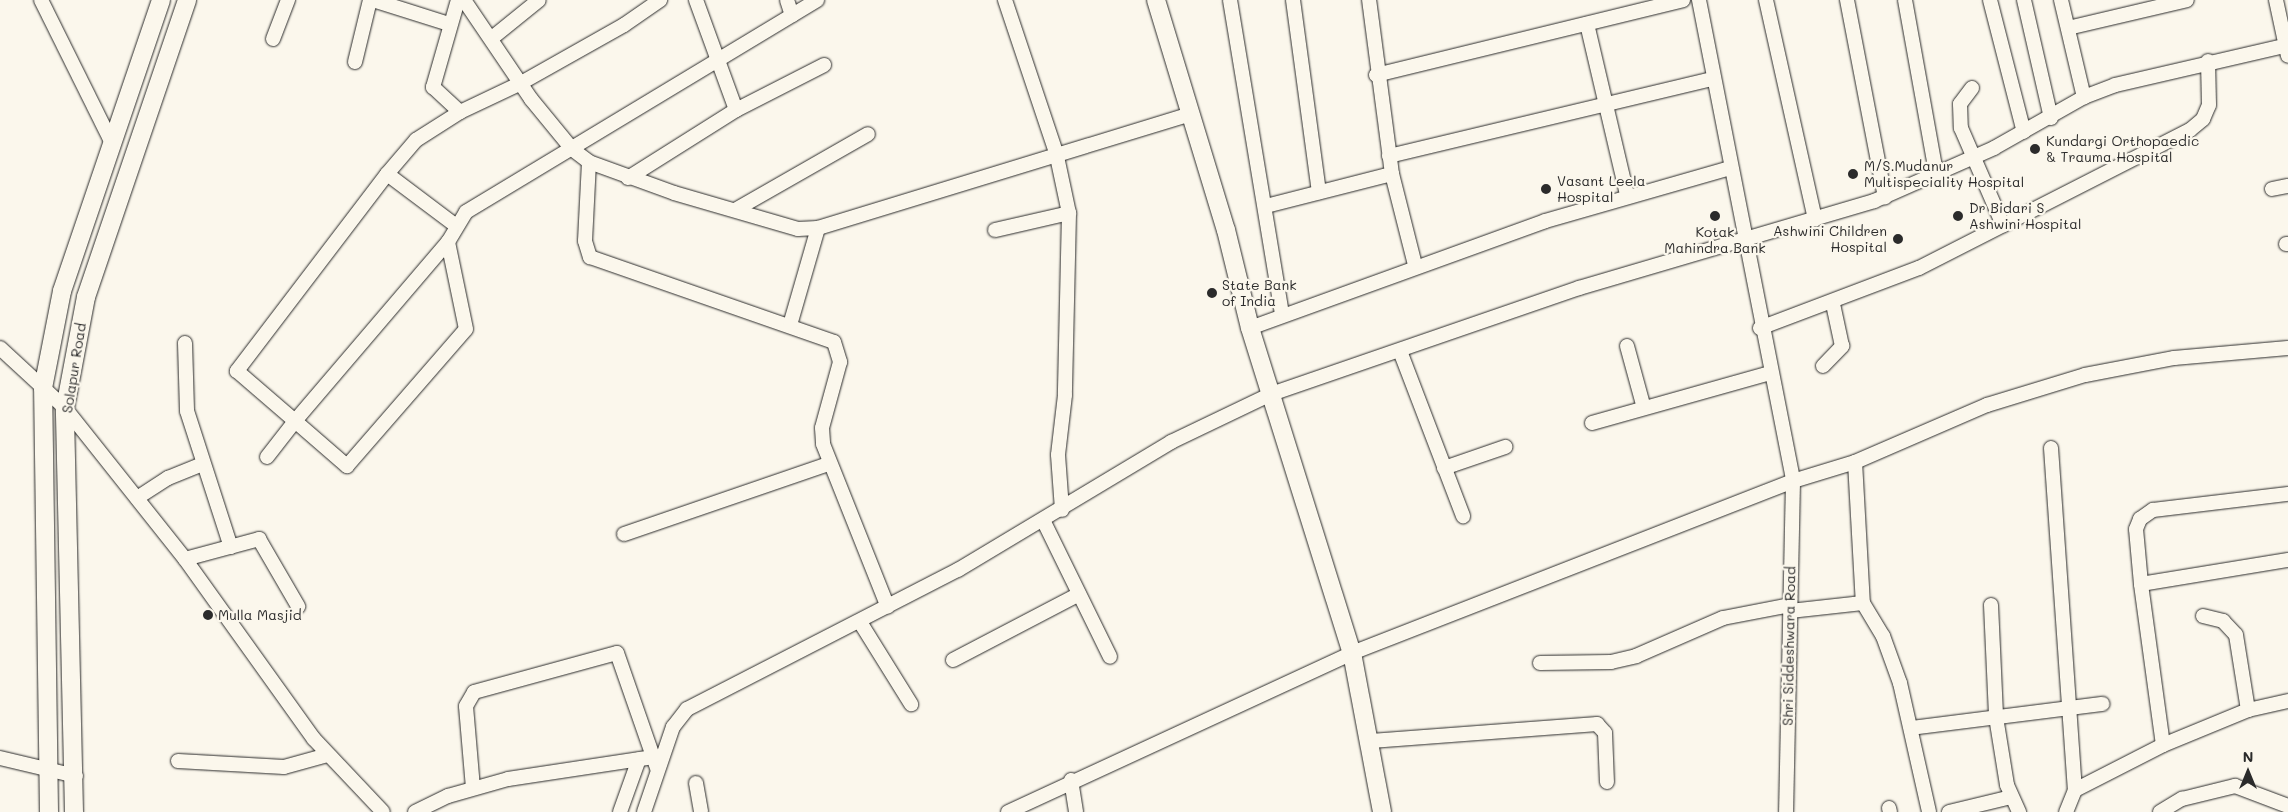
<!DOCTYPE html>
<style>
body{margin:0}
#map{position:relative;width:2288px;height:812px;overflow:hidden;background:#fbf7ec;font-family:Mali,sans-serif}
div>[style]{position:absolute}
.roads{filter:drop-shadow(0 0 1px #2b2b2b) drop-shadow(0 0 1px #2b2b2b)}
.minor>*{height:14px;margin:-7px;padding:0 7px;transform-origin:7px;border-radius:7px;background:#fbf7ec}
.major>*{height:18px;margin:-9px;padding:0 9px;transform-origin:9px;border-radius:9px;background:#fbf7ec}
.dots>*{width:14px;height:14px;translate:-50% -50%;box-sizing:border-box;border:2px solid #fbf7ec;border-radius:50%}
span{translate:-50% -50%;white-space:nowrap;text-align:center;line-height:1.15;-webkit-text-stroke:4.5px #fbf7ec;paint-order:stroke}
.poi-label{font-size:14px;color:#2b2b2b}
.left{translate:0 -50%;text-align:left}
.right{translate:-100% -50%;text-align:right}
.street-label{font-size:14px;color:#2b2b2b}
.north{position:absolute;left:2223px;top:747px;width:50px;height:50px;-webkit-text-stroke:4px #fbf7ec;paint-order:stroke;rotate:0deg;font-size:14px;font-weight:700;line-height:20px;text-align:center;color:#2b2b2b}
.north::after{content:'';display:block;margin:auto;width:18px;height:22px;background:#2b2b2b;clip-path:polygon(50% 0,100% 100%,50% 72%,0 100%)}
</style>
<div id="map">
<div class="roads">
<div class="minor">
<i style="left:41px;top:0;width:160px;rotate:63.6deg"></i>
<i style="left:373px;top:0;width:80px;rotate:17.5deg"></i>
<i style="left:458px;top:0;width:91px;rotate:106deg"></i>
<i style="left:433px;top:87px;width:37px;rotate:43deg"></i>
<i style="left:464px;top:0;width:120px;rotate:55.9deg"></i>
<i style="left:531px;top:99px;width:65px;rotate:50.6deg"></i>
<i style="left:572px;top:149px;width:21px;rotate:37deg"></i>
<i style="left:589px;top:162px;width:90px;rotate:20deg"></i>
<i style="left:674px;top:193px;width:129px;rotate:16.2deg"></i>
<i style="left:798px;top:229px;width:20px;rotate:-3deg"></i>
<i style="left:818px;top:228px;width:389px;rotate:-17deg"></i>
<i style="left:696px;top:0;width:117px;rotate:70deg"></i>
<i style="left:787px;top:0;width:16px;rotate:72deg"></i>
<i style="left:1005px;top:0;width:160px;rotate:71.5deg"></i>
<i style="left:1056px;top:152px;width:62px;rotate:78deg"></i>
<i style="left:1069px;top:213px;width:182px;rotate:91.3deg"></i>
<i style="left:1065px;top:395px;width:60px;rotate:96.7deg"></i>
<i style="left:1058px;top:455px;width:55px;rotate:85.8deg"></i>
<i style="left:1230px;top:0;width:319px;rotate:80.6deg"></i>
<i style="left:1293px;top:0;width:194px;rotate:82.3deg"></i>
<i style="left:1699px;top:0;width:490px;rotate:78.9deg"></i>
<i style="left:1793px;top:481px;width:331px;rotate:91.2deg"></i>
<i style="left:1766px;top:0;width:225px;rotate:77.4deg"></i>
<i style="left:1847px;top:0;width:201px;rotate:79.1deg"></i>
<i style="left:1905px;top:0;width:176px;rotate:79.8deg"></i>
<i style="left:1990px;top:0;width:136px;rotate:75.6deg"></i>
<i style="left:2024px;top:0;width:121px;rotate:77.1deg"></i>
<i style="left:2061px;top:0;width:100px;rotate:76.7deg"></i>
<i style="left:2276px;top:0;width:57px;rotate:77.9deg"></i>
<i style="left:1587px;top:24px;width:176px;rotate:76.8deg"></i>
<i style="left:2068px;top:28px;width:122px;rotate:-13.2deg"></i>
<i style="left:492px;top:38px;width:60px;rotate:-39deg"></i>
<i style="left:273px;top:39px;width:42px;rotate:-69deg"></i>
<i style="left:355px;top:62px;width:64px;rotate:-76.4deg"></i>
<i style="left:1376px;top:75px;width:316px;rotate:-13.7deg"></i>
<i style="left:1972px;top:88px;width:20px;rotate:127deg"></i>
<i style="left:1960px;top:104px;width:24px;rotate:88deg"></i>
<i style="left:1961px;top:128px;width:106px;rotate:66.6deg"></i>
<i style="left:1389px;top:156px;width:332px;rotate:-13.4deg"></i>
<i style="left:589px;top:162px;width:79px;rotate:92.9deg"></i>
<i style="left:585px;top:241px;width:17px;rotate:73deg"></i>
<i style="left:590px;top:257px;width:258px;rotate:19.2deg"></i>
<i style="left:834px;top:342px;width:21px;rotate:73deg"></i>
<i style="left:840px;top:362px;width:68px;rotate:105.3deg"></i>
<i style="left:822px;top:428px;width:16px;rotate:86deg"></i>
<i style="left:823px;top:444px;width:175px;rotate:68.3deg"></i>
<i style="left:387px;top:174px;width:45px;rotate:-49.5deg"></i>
<i style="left:416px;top:140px;width:52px;rotate:-32.5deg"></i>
<i style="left:460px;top:112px;width:68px;rotate:-25.4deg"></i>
<i style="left:521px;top:83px;width:118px;rotate:-29.4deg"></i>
<i style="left:624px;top:25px;width:44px;rotate:-34.8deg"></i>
<i style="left:1392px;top:174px;width:94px;rotate:75.8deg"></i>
<i style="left:628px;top:178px;width:128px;rotate:-32.2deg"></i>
<i style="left:736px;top:110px;width:99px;rotate:-27.1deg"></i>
<i style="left:2272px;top:189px;width:16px;rotate:-11deg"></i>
<i style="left:1266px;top:206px;width:130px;rotate:-14.3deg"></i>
<i style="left:1392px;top:174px;width:176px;rotate:-97.5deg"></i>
<i style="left:735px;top:210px;width:153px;rotate:-29.7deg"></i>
<i style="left:455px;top:225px;width:85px;rotate:-143.1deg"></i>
<i style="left:387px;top:174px;width:248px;rotate:127.3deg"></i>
<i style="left:237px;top:371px;width:77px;rotate:40.8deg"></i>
<i style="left:295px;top:421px;width:235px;rotate:-49.5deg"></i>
<i style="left:448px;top:242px;width:35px;rotate:-59deg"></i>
<i style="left:466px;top:212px;width:410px;rotate:-31.1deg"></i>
<i style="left:995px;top:230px;width:76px;rotate:-12.9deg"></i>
<i style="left:2286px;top:244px;width:2px"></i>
<i style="left:790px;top:325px;width:101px;rotate:-73.9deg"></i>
<i style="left:1250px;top:328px;width:314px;rotate:-19.9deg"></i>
<i style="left:1545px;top:221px;width:192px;rotate:-16deg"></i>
<i style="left:1760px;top:328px;width:170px;rotate:-20.7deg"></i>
<i style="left:1919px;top:268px;width:304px;rotate:-27deg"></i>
<i style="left:2190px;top:130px;width:17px;rotate:-40deg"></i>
<i style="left:2203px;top:119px;width:15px;rotate:-67deg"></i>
<i style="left:2209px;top:105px;width:44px;rotate:-91.3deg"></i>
<i style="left:185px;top:343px;width:68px;rotate:88.3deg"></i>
<i style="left:187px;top:411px;width:143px;rotate:72.1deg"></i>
<i style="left:1627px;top:346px;width:64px;rotate:74.7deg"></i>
<i style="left:0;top:348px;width:88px;rotate:42.7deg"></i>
<i style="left:65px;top:408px;width:193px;rotate:51.5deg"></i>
<i style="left:185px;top:559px;width:221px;rotate:54.4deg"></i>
<i style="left:314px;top:739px;width:100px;rotate:46.6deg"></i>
<i style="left:1400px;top:351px;width:177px;rotate:69.1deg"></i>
<i style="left:1823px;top:366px;width:28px;rotate:-46deg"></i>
<i style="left:1842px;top:346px;width:43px;rotate:-102.1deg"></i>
<i style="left:1592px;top:423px;width:185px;rotate:-15.7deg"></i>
<i style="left:2051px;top:448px;width:343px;rotate:86deg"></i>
<i style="left:2075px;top:790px;width:24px;rotate:112deg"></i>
<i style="left:267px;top:457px;width:46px;rotate:-52.1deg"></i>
<i style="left:295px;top:421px;width:69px;rotate:40.9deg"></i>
<i style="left:347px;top:466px;width:181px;rotate:-49deg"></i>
<i style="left:466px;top:329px;width:89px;rotate:-101.7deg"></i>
<i style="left:1855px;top:462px;width:141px;rotate:86.8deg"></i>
<i style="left:1444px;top:468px;width:65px;rotate:-19deg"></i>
<i style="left:137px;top:498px;width:37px;rotate:-33deg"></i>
<i style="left:168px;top:478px;width:38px;rotate:-22deg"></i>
<i style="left:1044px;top:522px;width:150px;rotate:63.9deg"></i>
<i style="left:624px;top:534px;width:217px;rotate:-18.9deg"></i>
<i style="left:185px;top:559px;width:77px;rotate:-15.1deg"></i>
<i style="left:259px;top:539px;width:78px;rotate:59.8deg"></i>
<i style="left:2141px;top:584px;width:149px;rotate:-9.3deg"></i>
<i style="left:1991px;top:605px;width:112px;rotate:87.4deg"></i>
<i style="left:1996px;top:717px;width:69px;rotate:80.8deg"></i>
<i style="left:2007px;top:785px;width:30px;rotate:66deg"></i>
<i style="left:1790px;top:611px;width:73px;rotate:-6.3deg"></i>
<i style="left:1863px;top:603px;width:39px;rotate:59deg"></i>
<i style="left:1883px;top:636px;width:50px;rotate:70.1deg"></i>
<i style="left:1900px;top:683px;width:132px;rotate:77.3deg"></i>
<i style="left:2203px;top:616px;width:21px;rotate:14deg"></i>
<i style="left:2223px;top:621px;width:19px;rotate:47deg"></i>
<i style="left:2236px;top:635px;width:76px;rotate:80.9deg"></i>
<i style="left:860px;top:622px;width:97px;rotate:58.1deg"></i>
<i style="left:953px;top:660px;width:142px;rotate:-27.6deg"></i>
<i style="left:1540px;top:663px;width:71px;rotate:-0.8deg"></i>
<i style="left:1611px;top:662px;width:26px;rotate:-13deg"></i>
<i style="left:1636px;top:656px;width:95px;rotate:-23.6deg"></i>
<i style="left:1723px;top:618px;width:68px;rotate:-11deg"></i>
<i style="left:1911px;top:728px;width:193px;rotate:-7.2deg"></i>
<i style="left:1371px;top:741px;width:227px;rotate:-4.3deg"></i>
<i style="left:1597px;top:724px;width:12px;rotate:48deg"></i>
<i style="left:1605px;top:733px;width:49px;rotate:87.7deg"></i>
<i style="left:2163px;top:745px;width:162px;rotate:-97.8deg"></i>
<i style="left:2141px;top:584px;width:55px;rotate:-95.2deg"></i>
<i style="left:2136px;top:529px;width:11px;rotate:-68deg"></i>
<i style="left:2140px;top:519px;width:16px;rotate:-35deg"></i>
<i style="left:2153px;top:510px;width:136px;rotate:-6.8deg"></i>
<i style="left:0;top:758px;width:78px;rotate:13.3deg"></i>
<i style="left:178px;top:761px;width:106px;rotate:3.2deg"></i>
<i style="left:284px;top:767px;width:46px;rotate:-15.3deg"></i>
<i style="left:1071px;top:780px;width:32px;rotate:81deg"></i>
<i style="left:696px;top:783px;width:29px;rotate:80deg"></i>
<i style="left:473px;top:788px;width:82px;rotate:-94.9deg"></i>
<i style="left:466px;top:706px;width:16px;rotate:-60deg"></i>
<i style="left:474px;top:692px;width:148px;rotate:-15.3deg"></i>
<i style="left:617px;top:653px;width:122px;rotate:70.8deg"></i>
<i style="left:2075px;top:790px;width:99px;rotate:-27.1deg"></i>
<i style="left:2163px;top:745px;width:92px;rotate:-22.4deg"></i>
<i style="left:2248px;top:710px;width:41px;rotate:-12.7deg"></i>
<i style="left:1889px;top:808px;width:4px;rotate:76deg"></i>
<i style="left:415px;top:812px;width:37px;rotate:-26deg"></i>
<i style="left:448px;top:796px;width:62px;rotate:-15.8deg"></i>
<i style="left:508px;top:779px;width:147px;rotate:-8.6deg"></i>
<i style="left:620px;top:812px;width:56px;rotate:-70.3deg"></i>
<i style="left:644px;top:812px;width:90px;rotate:-71.2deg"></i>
<i style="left:673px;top:727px;width:23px;rotate:-52deg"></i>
<i style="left:687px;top:709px;width:305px;rotate:-27.2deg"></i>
<i style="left:958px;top:570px;width:249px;rotate:-31deg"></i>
<i style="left:1171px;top:442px;width:111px;rotate:-25.6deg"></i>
<i style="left:1271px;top:394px;width:326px;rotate:-19deg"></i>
<i style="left:1579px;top:288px;width:308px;rotate:-16.4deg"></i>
<i style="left:1874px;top:201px;width:131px;rotate:-23.8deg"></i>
<i style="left:1994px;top:148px;width:103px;rotate:-29.5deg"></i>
<i style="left:2084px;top:97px;width:33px;rotate:-21deg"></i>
<i style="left:2115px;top:85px;width:178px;rotate:-13deg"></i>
<i style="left:1008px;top:812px;width:379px;rotate:-24.8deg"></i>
<i style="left:1352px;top:653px;width:473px;rotate:-21.3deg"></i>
<i style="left:1793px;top:481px;width:65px;rotate:-17deg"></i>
<i style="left:1855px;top:462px;width:144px;rotate:-23.4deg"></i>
<i style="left:1987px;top:405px;width:102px;rotate:-17deg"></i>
<i style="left:2085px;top:375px;width:91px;rotate:-10.8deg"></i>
<i style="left:2174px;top:358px;width:114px;rotate:-5deg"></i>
<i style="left:1949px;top:812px;width:64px;rotate:-13.6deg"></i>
<i style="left:2160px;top:812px;width:26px;rotate:-31deg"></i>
<i style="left:2182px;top:799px;width:55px;rotate:-13.8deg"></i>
<i style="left:2235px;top:786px;width:57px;rotate:20.7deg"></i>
</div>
<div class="major">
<i style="left:1156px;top:0;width:240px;rotate:73.1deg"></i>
<i style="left:1226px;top:230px;width:101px;rotate:76.2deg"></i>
<i style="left:1250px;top:328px;width:341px;rotate:72.6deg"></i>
<i style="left:1352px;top:653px;width:162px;rotate:79.3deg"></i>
<i style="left:49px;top:812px;width:424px;rotate:-90.8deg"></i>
<i style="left:43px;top:388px;width:99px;rotate:-78.9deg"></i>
<i style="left:62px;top:291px;width:307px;rotate:-71.2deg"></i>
<i style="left:74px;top:812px;width:404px;rotate:-91.3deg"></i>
<i style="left:65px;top:408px;width:113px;rotate:-79.3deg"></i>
<i style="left:86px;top:297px;width:314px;rotate:-71.2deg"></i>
</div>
</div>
<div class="dots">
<i style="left:2035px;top:149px;background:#2b2b2b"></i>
<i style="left:1853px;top:174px;background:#2b2b2b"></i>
<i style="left:1546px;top:189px;background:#2b2b2b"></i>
<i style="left:1715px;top:216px;background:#2b2b2b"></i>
<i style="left:1958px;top:216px;background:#2b2b2b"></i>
<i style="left:1898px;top:239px;background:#2b2b2b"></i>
<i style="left:1212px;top:293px;background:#2b2b2b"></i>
<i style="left:208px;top:615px;background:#2b2b2b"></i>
</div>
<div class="poi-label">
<span class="left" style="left:2046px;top:149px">Kundargi Orthopaedic<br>&amp; Trauma Hospital</span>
<span class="left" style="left:1864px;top:174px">M/S.Mudanur<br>Multispeciality Hospital</span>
<span class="left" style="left:1557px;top:189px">Vasant Leela<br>Hospital</span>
<span class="left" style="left:1969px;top:216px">Dr Bidari S<br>Ashwini Hospital</span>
<span class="right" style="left:1887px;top:239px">Ashwini Children<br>Hospital</span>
<span style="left:1715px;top:240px">Kotak<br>Mahindra Bank</span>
<span class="left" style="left:1222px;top:293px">State Bank<br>of India</span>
<span class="left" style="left:218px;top:615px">Mulla Masjid</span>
</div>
<div class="street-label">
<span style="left:74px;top:368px;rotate:-81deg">Solapur Road</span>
<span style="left:1789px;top:646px;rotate:-89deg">Shri Siddeshwara Road</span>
</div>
<div class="north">N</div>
</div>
